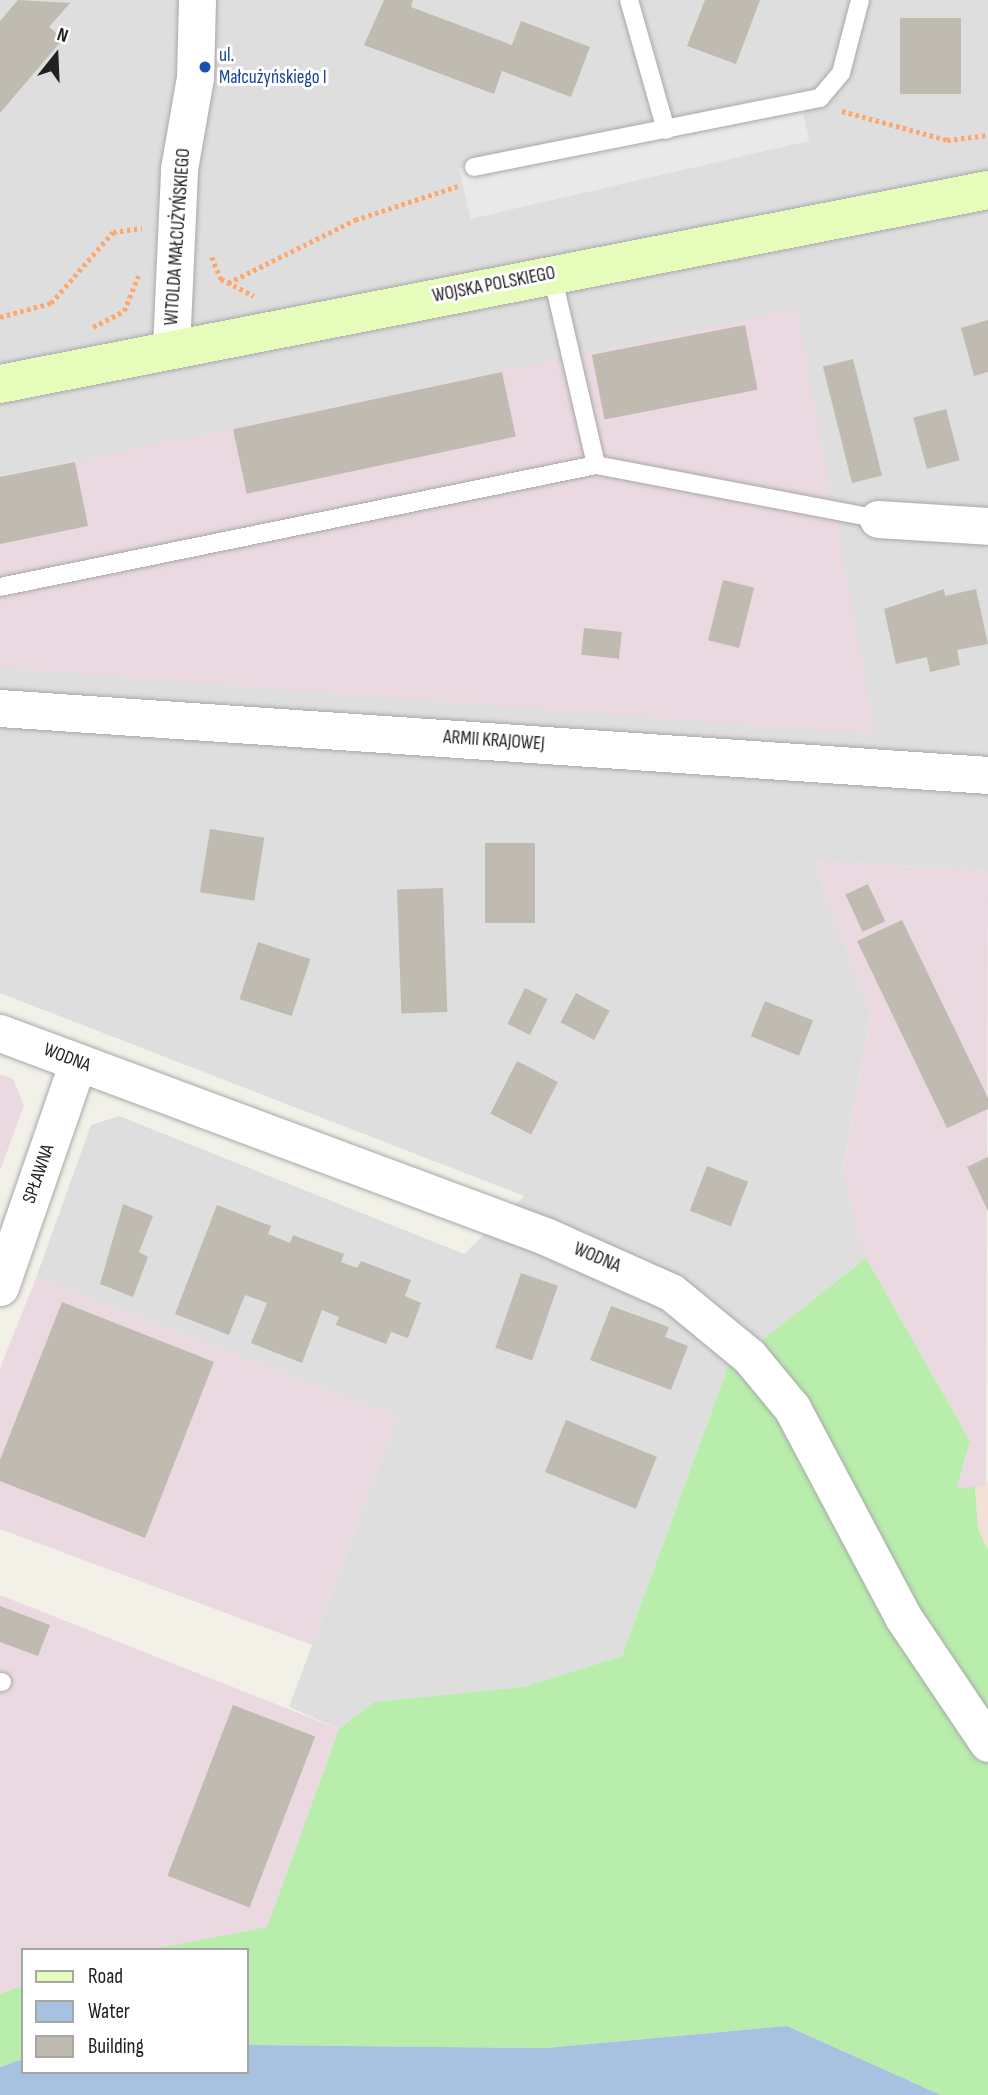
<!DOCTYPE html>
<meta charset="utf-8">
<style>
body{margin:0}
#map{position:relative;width:988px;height:2095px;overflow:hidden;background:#f2f1e8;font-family:"Sofia Sans Condensed",sans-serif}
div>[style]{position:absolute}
.residential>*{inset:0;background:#dfdede}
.commercial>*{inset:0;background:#f3e0d7}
.industrial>*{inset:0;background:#ebd9e2}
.grass>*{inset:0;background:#b8edac}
.parking>*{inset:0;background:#e9e9e9;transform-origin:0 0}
.water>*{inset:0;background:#a7c2e1}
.building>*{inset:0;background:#bfbbb0;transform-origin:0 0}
.path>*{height:4.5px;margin-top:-2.25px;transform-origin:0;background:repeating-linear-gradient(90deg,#ffa76b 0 3.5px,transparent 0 7px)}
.roads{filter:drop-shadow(0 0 2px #a8a8a8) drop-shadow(0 0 2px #a8a8a8)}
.lane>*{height:18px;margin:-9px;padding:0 9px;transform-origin:9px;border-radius:9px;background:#fff}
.street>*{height:37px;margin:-18.5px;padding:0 18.5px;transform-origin:18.5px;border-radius:18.5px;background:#fff}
.secondary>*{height:38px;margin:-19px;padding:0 19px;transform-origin:19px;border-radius:19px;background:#e5fcbb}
.dots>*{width:19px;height:19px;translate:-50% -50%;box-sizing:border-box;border:4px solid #fff;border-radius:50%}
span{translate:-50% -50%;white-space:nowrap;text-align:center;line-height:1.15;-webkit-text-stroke:6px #fff;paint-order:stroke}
.transit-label{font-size:19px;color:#164399}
.left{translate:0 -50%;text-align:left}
.street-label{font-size:19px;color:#212121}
.legend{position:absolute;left:21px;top:1948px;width:228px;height:126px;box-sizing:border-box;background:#fff;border:2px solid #a6a6a6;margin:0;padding:9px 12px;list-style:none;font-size:21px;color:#212121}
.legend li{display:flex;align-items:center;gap:14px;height:35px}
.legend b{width:35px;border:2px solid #a6a6a6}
.north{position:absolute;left:21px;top:21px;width:70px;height:70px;-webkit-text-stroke:5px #fff;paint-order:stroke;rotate:18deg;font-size:19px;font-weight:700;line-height:28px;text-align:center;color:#212121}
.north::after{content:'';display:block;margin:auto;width:24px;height:32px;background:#212121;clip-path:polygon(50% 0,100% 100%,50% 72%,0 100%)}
</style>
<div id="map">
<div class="residential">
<i style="clip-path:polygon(0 0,988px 0,988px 871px,814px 861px,871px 1014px,843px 1168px,866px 1258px,728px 1367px,622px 1656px,523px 1687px,374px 1702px,339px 1729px,289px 1707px,397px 1417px,36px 1278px,91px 1125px,119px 1116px,464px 1254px,524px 1196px,0 993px)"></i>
</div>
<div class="commercial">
<i style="clip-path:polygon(988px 1478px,988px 1550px,978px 1529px,975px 1487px,986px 1486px)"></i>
</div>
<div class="industrial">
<i style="clip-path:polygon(797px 309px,876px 735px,0 668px,0 477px)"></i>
<i style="clip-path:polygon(814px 861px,988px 871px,986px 1486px,957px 1489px,970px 1441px,866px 1258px,843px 1169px,871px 1014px)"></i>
<i style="clip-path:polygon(0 1074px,13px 1079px,24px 1105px,0 1171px)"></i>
<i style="clip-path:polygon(36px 1278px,397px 1417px,312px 1645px,0 1529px,0 1368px)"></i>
<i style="clip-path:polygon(0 1595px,339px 1729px,267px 1927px,159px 1950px,23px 1950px,23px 1985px,0 1994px)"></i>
</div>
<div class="grass">
<i style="clip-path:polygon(866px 1258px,970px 1441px,957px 1488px,975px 1487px,978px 1529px,988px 1550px,988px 2095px,941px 2095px,787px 2026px,546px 2048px,247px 2045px,247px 1950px,148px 1950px,267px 1927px,339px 1729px,374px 1702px,523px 1687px,622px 1656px,728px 1367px)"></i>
<i style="clip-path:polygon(23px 1985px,23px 2059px,0 2067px,0 1994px)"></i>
</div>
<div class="parking">
<i style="left:798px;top:90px;width:52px;height:348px;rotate:77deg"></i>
</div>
<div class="water">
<i style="clip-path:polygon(787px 2026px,941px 2095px,0 2095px,0 2067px,23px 2059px,23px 2072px,247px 2072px,247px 2045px,546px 2048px)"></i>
</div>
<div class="building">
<i style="clip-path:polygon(18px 0,70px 3px,49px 27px,63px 39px,0 113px,0 21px)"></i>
<i style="clip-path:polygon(384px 0,413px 0,411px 7px,512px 45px,521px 21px,590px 47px,571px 97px,502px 71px,494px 94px,364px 45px)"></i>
<i style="clip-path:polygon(705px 0,760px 0,736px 64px,687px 46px)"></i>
<i style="left:900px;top:18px;width:61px;height:76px"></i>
<i style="clip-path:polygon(988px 320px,988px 372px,974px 376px,961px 328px)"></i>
<i style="left:745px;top:325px;width:66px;height:156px;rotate:79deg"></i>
<i style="left:853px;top:359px;width:120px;height:31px;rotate:76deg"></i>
<i style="left:502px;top:372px;width:66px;height:275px;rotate:78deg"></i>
<i style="left:946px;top:409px;width:53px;height:34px;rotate:75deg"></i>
<i style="clip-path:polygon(75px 462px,88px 526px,0 544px,0 477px)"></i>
<i style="left:723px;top:580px;width:32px;height:62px;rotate:14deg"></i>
<i style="clip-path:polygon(944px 589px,945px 596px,976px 589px,988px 644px,957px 650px,960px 665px,930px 672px,927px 657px,896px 664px,884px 609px)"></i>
<i style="left:584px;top:628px;width:38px;height:27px;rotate:6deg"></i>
<i style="left:210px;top:829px;width:55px;height:64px;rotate:9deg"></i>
<i style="left:485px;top:843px;width:50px;height:80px"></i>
<i style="left:868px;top:884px;width:41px;height:25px;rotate:65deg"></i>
<i style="left:443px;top:888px;width:124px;height:46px;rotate:88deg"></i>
<i style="clip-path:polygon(902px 920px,988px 1098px,988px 1109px,947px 1128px,857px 941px)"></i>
<i style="left:258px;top:942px;width:55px;height:60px;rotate:18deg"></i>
<i style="left:525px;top:988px;width:25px;height:40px;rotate:26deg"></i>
<i style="left:576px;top:993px;width:38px;height:33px;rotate:28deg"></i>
<i style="left:765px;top:1001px;width:52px;height:38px;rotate:22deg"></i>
<i style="left:517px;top:1061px;width:46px;height:59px;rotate:27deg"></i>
<i style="clip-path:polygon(988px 1157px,988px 1211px,967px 1167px)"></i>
<i style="left:707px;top:1166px;width:44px;height:48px;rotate:21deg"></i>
<i style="clip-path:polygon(123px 1204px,153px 1216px,139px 1252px,148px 1257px,133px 1297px,100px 1284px)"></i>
<i style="clip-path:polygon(217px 1205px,271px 1226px,268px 1234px,290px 1243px,293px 1235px,344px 1254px,341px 1262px,357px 1268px,361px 1261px,411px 1280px,405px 1296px,421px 1303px,408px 1338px,391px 1332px,386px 1344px,336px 1325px,339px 1317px,322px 1310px,302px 1363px,251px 1343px,267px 1303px,245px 1295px,229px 1335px,175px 1314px)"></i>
<i style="left:521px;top:1273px;width:39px;height:79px;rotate:19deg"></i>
<i style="clip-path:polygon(62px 1302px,214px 1362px,145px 1538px,0 1481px,0 1460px)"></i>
<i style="clip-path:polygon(611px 1306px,669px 1327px,665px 1337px,688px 1346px,671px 1390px,590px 1360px)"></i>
<i style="left:566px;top:1420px;width:98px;height:56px;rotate:22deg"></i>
<i style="clip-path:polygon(0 1606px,50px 1625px,38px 1656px,0 1642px)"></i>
<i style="left:233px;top:1705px;width:88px;height:183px;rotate:21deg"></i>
</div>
<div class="path">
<i style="left:842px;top:111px;width:109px;rotate:15.4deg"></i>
<i style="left:947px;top:140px;width:41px;rotate:-7deg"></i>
<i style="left:212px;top:257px;width:24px;rotate:68deg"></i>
<i style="left:221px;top:279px;width:37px;rotate:27deg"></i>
<i style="left:228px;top:283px;width:142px;rotate:-26.4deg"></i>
<i style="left:355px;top:220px;width:108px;rotate:-18.3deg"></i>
<i style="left:0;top:317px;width:53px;rotate:-15.4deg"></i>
<i style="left:51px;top:303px;width:94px;rotate:-48.9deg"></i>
<i style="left:113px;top:232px;width:29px;rotate:-8deg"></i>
<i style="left:93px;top:327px;width:35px;rotate:-27deg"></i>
<i style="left:124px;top:311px;width:38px;rotate:-68deg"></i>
</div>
<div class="roads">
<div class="lane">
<i style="left:629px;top:0;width:135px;rotate:74.1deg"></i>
<i style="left:474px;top:167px;width:353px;rotate:-11.3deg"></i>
<i style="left:820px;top:98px;width:33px;rotate:-50deg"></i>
<i style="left:841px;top:73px;width:75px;rotate:-75.4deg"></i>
<i style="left:552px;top:274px;width:196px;rotate:77deg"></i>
<i style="left:0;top:587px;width:608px;rotate:-11.57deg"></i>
<i style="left:596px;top:465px;width:287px;rotate:10.8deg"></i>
<i style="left:0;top:1682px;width:2px"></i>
</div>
<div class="street">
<i style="left:171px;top:348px;width:179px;rotate:-87.4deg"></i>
<i style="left:179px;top:169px;width:93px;rotate:-80.1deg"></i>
<i style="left:195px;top:77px;width:77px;rotate:-88.5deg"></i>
<i style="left:878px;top:519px;width:110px;rotate:3.6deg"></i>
<i style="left:0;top:708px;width:990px;rotate:3.88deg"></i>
<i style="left:0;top:1033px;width:582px;rotate:20.43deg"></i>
<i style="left:545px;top:1236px;width:138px;rotate:24deg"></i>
<i style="left:671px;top:1292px;width:101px;rotate:39.4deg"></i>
<i style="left:749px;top:1356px;width:67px;rotate:50.4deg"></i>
<i style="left:792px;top:1408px;width:237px;rotate:62deg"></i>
<i style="left:903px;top:1617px;width:152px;rotate:56deg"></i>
<i style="left:0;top:1287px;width:238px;rotate:-70.9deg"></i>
</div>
<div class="secondary">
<i style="left:0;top:384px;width:1007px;rotate:-11.11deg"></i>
</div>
</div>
<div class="dots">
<i style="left:205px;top:67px;background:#1a4fb4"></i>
</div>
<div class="transit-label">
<span class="left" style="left:219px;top:67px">ul.<br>Małcużyńskiego I</span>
</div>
<div class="street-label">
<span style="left:178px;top:237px;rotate:-86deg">WITOLDA MAŁCUŻYŃSKIEGO</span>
<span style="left:494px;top:285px;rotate:-11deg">WOJSKA POLSKIEGO</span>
<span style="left:494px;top:741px;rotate:4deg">ARMII KRAJOWEJ</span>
<span style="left:67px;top:1058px;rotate:21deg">WODNA</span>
<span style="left:39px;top:1174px;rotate:-71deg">SPŁAWNA</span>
<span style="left:597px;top:1258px;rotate:23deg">WODNA</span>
</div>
<ul class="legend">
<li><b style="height:9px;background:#e5fcbb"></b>Road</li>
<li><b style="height:19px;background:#a7c2e1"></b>Water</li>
<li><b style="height:19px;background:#bfbbb0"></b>Building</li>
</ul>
<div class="north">N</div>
</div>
